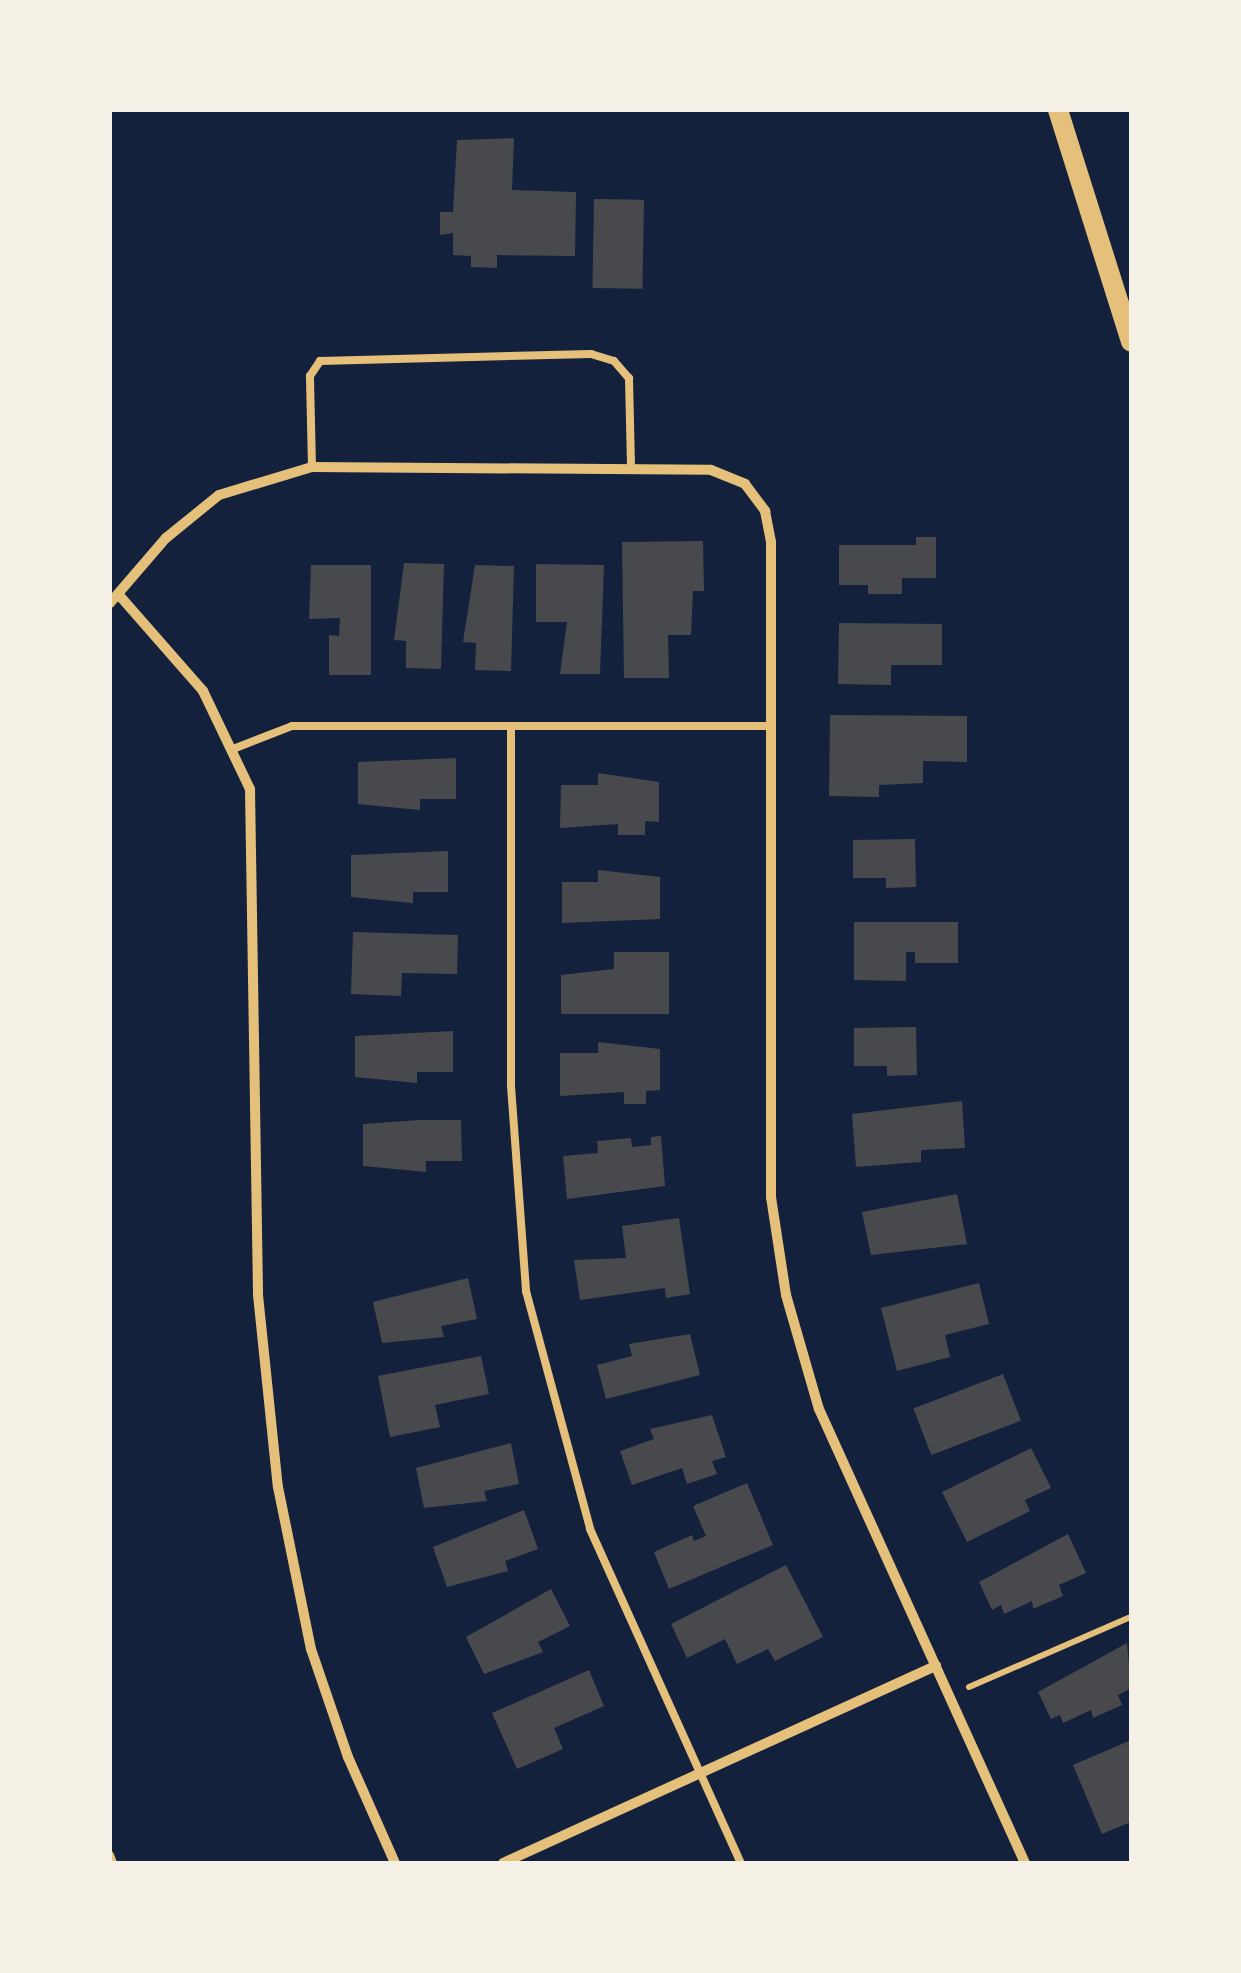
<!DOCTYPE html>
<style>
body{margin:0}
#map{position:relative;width:1241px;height:1973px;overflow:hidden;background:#14213d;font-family:"Exo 2",sans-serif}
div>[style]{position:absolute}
.building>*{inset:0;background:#48494c;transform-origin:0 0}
.path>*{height:6px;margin:-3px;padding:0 3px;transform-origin:3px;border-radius:3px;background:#e5c07b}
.service>*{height:8px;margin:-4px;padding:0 4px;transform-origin:4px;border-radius:4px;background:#e5c07b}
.minor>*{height:10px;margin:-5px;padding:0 5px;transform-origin:5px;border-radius:5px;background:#e5c07b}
.secondary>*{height:20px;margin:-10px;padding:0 10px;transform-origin:10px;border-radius:10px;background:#e5c07b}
span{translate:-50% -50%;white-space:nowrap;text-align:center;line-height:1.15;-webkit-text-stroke:10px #f6f1e7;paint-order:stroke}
.frame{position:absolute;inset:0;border:112px solid #f6f1e7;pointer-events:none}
</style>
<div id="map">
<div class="building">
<i style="clip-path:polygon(514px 138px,512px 190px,576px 192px,575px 256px,497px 255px,497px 268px,471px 267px,471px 256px,453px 255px,453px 233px,440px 235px,440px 212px,453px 212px,457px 140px)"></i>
<i style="left:594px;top:199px;width:50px;height:89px;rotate:1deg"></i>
<i style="clip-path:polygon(916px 537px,936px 537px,936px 578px,902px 578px,902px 594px,868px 594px,868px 585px,839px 585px,839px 545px,916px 545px)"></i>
<i style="clip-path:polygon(703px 541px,704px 591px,693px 591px,691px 635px,668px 635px,669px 678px,624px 678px,622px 542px)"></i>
<i style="clip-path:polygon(404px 563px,444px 564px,441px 669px,406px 668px,406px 641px,394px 640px)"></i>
<i style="clip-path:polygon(536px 564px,604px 565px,600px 674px,560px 674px,567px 622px,536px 622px)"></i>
<i style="clip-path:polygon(311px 565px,371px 565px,371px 675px,329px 675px,329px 635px,339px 636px,340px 618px,309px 619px)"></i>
<i style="clip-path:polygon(475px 565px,514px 566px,511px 671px,475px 670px,476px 643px,463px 642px)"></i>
<i style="clip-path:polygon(839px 623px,942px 624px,942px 665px,891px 665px,891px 685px,838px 684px)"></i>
<i style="clip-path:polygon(830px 715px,967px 716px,967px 762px,923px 761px,923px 783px,879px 785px,879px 797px,829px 796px)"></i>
<i style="clip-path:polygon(456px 758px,456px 799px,420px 799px,420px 810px,358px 804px,358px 762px)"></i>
<i style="clip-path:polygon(598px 773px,659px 782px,659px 822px,645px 821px,645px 835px,618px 835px,618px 824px,560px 828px,561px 785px,598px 785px)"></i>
<i style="clip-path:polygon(915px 839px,916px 887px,886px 888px,886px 878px,853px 878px,853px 840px)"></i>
<i style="clip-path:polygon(448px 851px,448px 892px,413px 892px,413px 903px,351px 897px,351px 855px)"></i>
<i style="clip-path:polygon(598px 870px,660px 877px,660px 919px,562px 923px,562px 882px,598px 882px)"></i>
<i style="clip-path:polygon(854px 922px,958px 922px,958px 963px,915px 963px,915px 952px,906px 952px,906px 981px,854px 980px)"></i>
<i style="clip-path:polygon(353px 932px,458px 935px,457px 974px,402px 973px,401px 996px,351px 994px)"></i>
<i style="clip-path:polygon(614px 952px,669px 952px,669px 1014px,561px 1014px,561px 975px,614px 969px)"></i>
<i style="clip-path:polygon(916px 1027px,917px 1075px,887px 1076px,887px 1066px,854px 1066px,854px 1028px)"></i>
<i style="clip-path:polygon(453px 1031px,453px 1072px,417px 1072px,417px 1083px,355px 1077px,355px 1036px)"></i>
<i style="clip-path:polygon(598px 1042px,660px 1049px,660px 1090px,646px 1091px,646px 1104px,624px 1104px,624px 1092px,560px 1096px,560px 1053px,598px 1053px)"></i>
<i style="clip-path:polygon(962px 1101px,965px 1148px,921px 1150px,921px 1162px,856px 1167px,852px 1114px)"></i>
<i style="clip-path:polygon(420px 1120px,461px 1120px,462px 1161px,426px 1161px,426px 1172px,363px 1166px,363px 1124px)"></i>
<i style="clip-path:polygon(661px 1136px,665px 1186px,567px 1199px,563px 1156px,598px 1153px,597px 1141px,631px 1138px,632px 1147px,651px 1145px,651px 1137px)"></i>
<i style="clip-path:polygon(957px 1194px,967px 1244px,871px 1255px,862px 1212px)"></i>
<i style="clip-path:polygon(679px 1218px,690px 1294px,666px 1298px,665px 1288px,580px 1300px,574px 1260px,626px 1258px,622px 1226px)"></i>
<i style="clip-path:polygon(468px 1278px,477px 1319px,441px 1326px,444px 1337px,382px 1343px,373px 1302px)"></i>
<i style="clip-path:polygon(979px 1283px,989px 1324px,945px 1335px,950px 1357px,897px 1371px,881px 1308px)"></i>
<i style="clip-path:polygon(690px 1334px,700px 1375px,606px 1399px,597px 1365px,632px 1356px,629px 1344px)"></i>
<i style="clip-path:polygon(481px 1356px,489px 1394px,435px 1405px,440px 1427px,390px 1437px,378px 1376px)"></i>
<i style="left:1003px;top:1374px;width:50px;height:96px;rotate:69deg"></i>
<i style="clip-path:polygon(712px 1415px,726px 1457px,712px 1461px,717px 1474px,687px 1484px,682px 1468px,632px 1485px,620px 1451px,654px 1439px,650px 1429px)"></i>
<i style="clip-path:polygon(511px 1443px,519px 1484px,484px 1491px,487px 1501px,424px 1508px,416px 1468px)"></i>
<i style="clip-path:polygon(1031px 1448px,1051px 1488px,1025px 1500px,1030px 1511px,967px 1542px,942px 1492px)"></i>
<i style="clip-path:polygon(747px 1483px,773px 1545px,669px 1589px,654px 1552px,692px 1535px,694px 1541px,706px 1536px,693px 1506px)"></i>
<i style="clip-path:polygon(524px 1510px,538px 1549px,505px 1561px,508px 1571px,447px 1587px,433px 1547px)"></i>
<i style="clip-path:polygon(1068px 1534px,1086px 1573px,1059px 1585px,1063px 1596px,1033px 1609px,1032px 1601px,1004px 1614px,1001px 1605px,992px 1610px,979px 1582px)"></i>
<i style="clip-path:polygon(786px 1565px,823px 1637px,775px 1661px,768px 1649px,737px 1664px,725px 1639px,687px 1658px,671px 1624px)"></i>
<i style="clip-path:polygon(551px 1589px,570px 1626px,538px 1642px,543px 1652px,484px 1674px,466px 1637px)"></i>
<i style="clip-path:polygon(1127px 1643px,1131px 1688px,1118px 1695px,1122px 1705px,1093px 1718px,1091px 1710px,1063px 1723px,1060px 1715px,1051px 1719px,1038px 1692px)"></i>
<i style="clip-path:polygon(589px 1670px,604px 1706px,554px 1728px,563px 1749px,517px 1769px,492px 1713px)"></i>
<i style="clip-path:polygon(1131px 1740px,1131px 1822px,1102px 1834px,1073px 1765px)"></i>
</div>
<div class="path">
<i style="left:969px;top:1687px;width:176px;rotate:-23.4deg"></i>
</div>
<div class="service">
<i style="left:312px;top:467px;width:91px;rotate:-91.3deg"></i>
<i style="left:310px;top:376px;width:18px;rotate:-56deg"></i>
<i style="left:320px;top:361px;width:271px;rotate:-1.5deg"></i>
<i style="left:591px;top:354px;width:24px;rotate:17deg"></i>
<i style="left:614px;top:361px;width:23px;rotate:49deg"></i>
<i style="left:629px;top:378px;width:91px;rotate:88.7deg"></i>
<i style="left:511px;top:726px;width:360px;rotate:90deg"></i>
<i style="left:511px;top:1086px;width:206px;rotate:85.8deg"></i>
<i style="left:526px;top:1291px;width:246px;rotate:74.9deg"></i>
<i style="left:590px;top:1529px;width:367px;rotate:65.7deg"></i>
<i style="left:233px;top:749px;width:63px;rotate:-21.3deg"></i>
<i style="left:292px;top:726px;width:477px"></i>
<i style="left:110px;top:1855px;width:9px;rotate:69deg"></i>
</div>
<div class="minor">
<i style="left:119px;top:595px;width:128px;rotate:48.8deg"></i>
<i style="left:203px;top:691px;width:109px;rotate:64.4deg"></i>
<i style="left:250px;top:789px;width:506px;rotate:89.09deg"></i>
<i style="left:258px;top:1295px;width:193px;rotate:84.1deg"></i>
<i style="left:278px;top:1487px;width:165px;rotate:78.5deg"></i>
<i style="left:311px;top:1649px;width:114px;rotate:71.1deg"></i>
<i style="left:348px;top:1757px;width:116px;rotate:66.1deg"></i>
<i style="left:110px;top:603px;width:86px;rotate:-49.3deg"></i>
<i style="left:166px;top:538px;width:68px;rotate:-39.1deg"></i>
<i style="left:219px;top:495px;width:97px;rotate:-16.8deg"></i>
<i style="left:312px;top:467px;width:399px;rotate:0.4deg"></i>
<i style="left:711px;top:470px;width:37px;rotate:22deg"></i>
<i style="left:745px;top:484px;width:34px;rotate:53deg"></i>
<i style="left:765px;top:511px;width:32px;rotate:79deg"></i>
<i style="left:771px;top:542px;width:655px;rotate:90deg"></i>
<i style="left:771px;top:1197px;width:99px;rotate:81.3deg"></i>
<i style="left:786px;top:1295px;width:119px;rotate:73.9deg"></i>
<i style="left:819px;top:1409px;width:499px;rotate:65.6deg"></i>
<i style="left:503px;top:1863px;width:476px;rotate:-24.5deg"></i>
</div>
<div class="secondary">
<i style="left:1058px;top:110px;width:243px;rotate:72.5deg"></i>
</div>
<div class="frame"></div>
</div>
